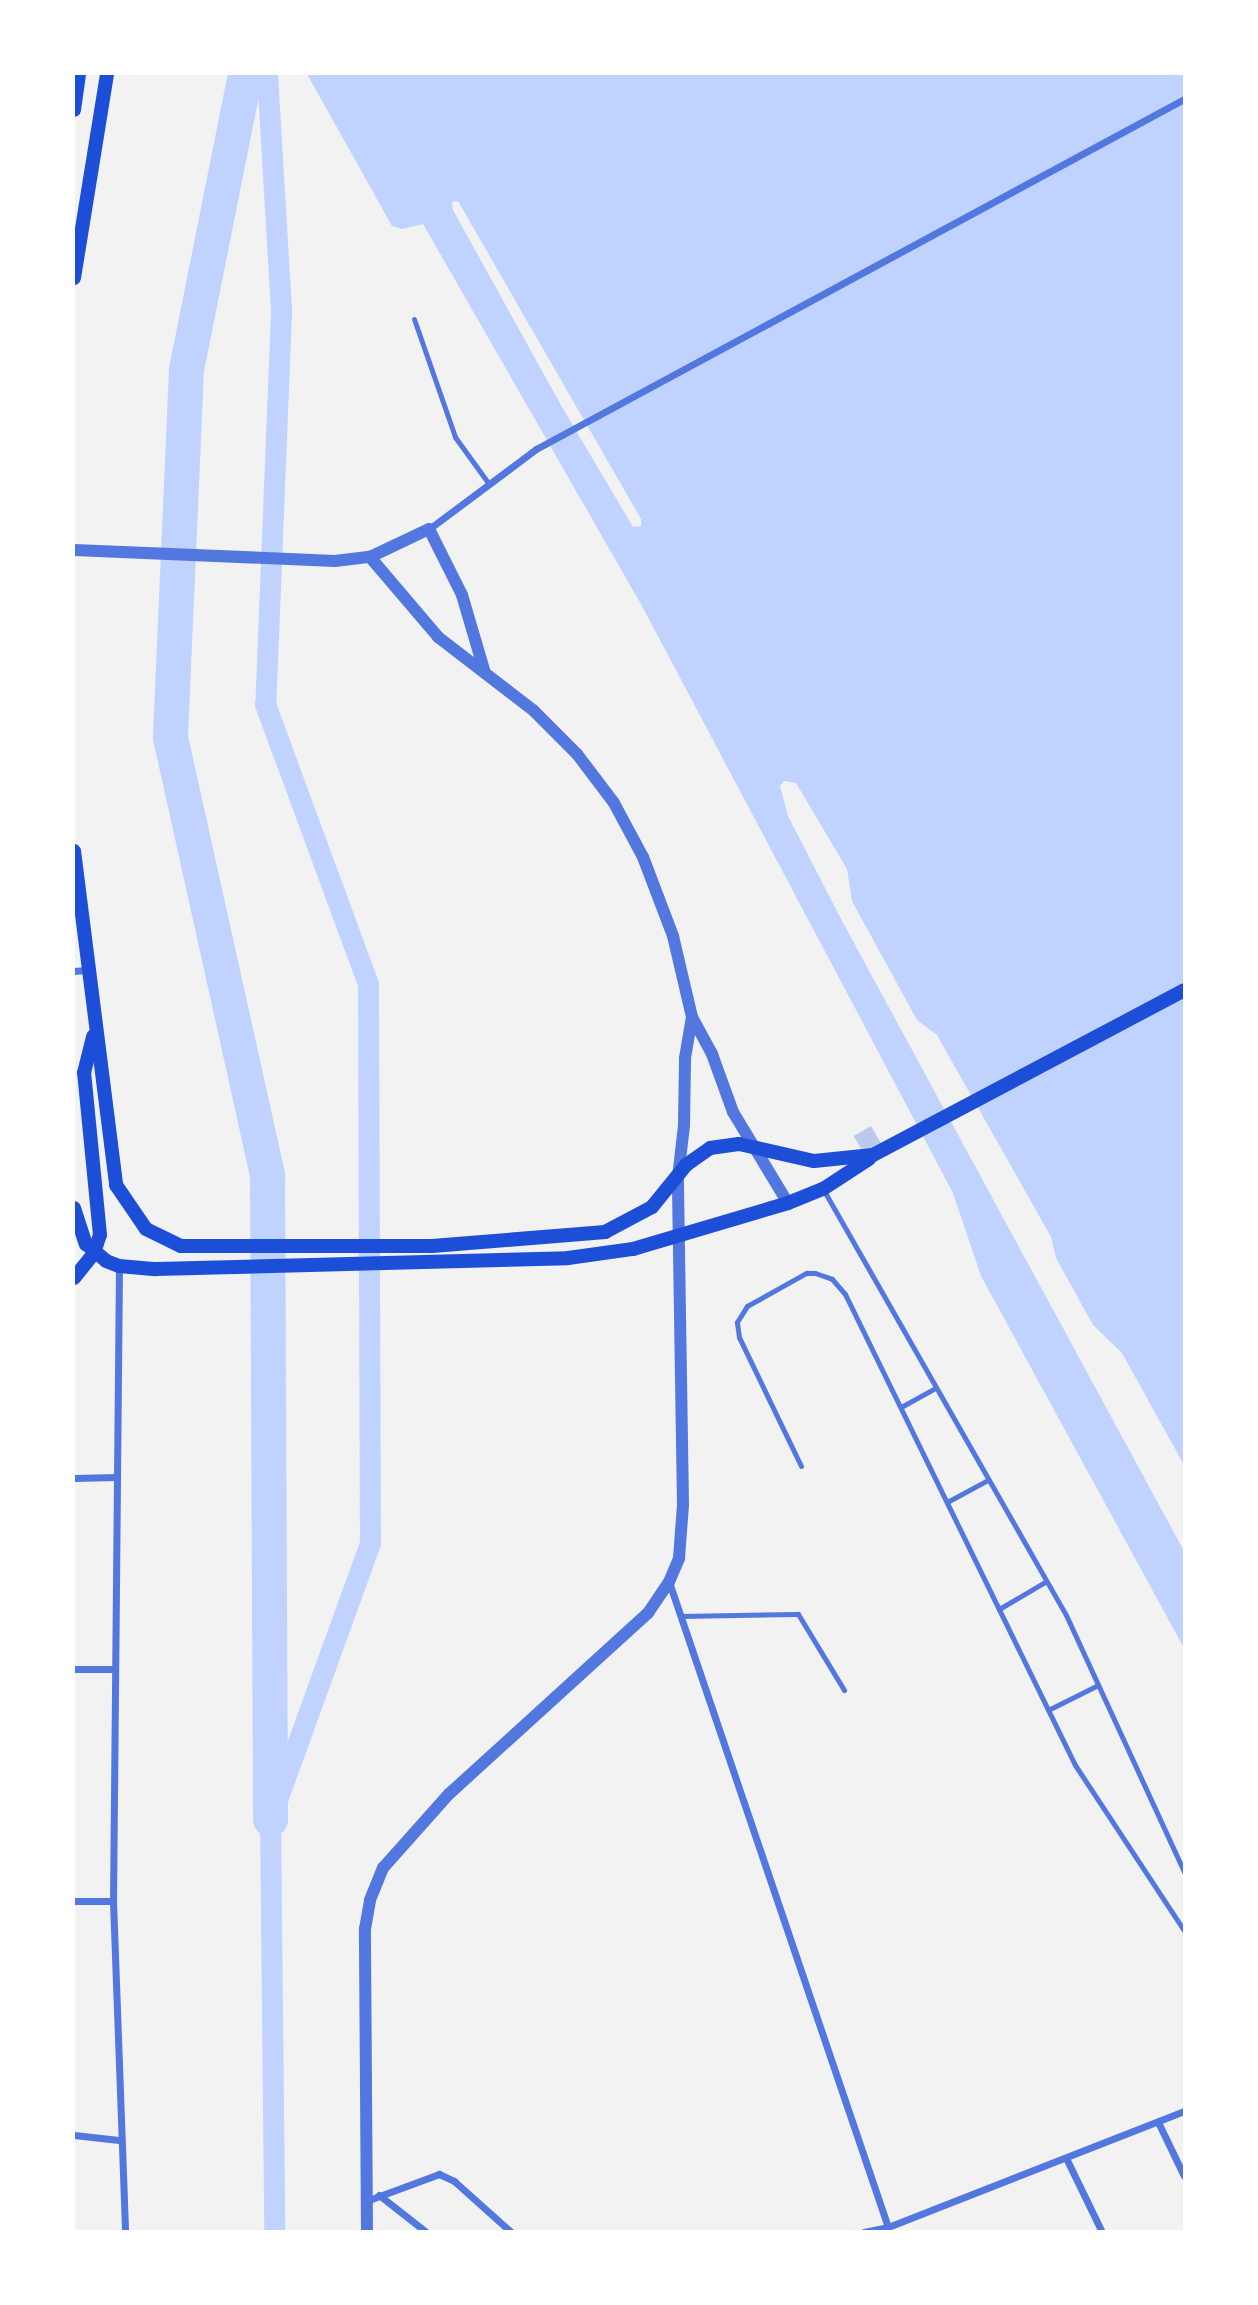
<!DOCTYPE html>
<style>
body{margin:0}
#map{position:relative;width:1258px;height:2305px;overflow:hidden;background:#f2f2f2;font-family:Merriweather,serif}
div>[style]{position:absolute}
.water>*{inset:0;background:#bfd3fe}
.canal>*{height:21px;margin:-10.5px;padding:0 10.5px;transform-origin:10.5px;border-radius:10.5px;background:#bfd3fe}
.river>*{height:35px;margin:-17.5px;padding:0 17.5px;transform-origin:17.5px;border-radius:17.5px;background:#bfd3fe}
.building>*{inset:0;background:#bdc9ec;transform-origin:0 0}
.service>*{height:5px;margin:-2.5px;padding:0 2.5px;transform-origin:2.5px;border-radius:2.5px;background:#5277de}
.minor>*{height:7px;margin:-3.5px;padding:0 3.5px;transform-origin:3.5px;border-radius:3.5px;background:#5277de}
.tertiary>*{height:12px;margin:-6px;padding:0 6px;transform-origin:6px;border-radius:6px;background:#5277de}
.secondary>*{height:14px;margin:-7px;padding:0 7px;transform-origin:7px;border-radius:7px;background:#1d4ed8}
span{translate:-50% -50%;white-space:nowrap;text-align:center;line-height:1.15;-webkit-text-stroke:5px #fff;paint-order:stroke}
.frame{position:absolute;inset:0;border:75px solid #fff;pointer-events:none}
</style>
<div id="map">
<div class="water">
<i style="clip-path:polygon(evenodd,307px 74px,1184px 74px,1184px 1465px,1122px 1353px,1093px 1325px,1056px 1258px,1051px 1237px,937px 1035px,917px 1020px,852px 901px,847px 869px,796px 783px,784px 781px,780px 786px,788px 816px,841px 919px,1184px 1551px,1184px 1648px,981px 1276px,953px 1193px,642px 606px,423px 224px,402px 229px,392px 226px,307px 74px,458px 201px,641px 519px,641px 526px,633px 527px,562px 407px,453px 210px,452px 202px,458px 201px)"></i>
</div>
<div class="canal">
<i style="left:267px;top:74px;width:239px;rotate:86.6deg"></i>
<i style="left:281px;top:313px;width:391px;rotate:92.3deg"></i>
<i style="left:265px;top:704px;width:298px;rotate:69.8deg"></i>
<i style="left:368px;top:984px;width:559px;rotate:89.8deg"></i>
<i style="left:370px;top:1543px;width:294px;rotate:109.9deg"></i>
<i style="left:270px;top:1819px;width:413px;rotate:89.4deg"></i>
</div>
<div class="river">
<i style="left:245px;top:74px;width:301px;rotate:101.3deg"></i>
<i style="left:186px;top:369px;width:368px;rotate:92.5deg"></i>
<i style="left:170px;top:737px;width:450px;rotate:77.5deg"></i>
<i style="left:267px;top:1176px;width:643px;rotate:89.73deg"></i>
</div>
<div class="building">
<i style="left:871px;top:1126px;width:22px;height:20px;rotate:60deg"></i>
</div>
<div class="service">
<i style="left:414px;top:319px;width:125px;rotate:70.8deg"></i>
<i style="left:455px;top:437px;width:58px;rotate:54.1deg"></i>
<i style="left:823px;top:1189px;width:490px;rotate:60.3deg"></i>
<i style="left:1066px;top:1615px;width:283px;rotate:65.3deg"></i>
<i style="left:901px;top:1407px;width:38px;rotate:-29deg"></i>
<i style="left:801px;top:1466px;width:143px;rotate:-115.7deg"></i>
<i style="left:739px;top:1337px;width:15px;rotate:-98deg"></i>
<i style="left:737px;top:1322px;width:19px;rotate:-58deg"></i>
<i style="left:747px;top:1306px;width:68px;rotate:-29.2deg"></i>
<i style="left:806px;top:1273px;width:9px"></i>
<i style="left:815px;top:1273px;width:18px;rotate:19deg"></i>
<i style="left:832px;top:1279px;width:20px;rotate:49deg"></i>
<i style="left:845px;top:1294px;width:524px;rotate:63.97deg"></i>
<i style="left:1075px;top:1765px;width:198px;rotate:56.6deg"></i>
<i style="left:947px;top:1502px;width:44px;rotate:-28.3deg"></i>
<i style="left:999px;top:1609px;width:53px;rotate:-30.4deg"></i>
<i style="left:681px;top:1616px;width:117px;rotate:-1deg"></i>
<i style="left:798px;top:1614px;width:89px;rotate:58.8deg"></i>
<i style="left:1048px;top:1710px;width:56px;rotate:-26.6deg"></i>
</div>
<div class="minor">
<i style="left:429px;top:529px;width:134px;rotate:-36.8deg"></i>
<i style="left:536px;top:449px;width:736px;rotate:-28.37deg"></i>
<i style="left:74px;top:971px;width:13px;rotate:-4deg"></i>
<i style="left:119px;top:1267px;width:634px;rotate:90.54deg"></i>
<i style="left:113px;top:1901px;width:331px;rotate:87.9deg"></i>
<i style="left:74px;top:1478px;width:43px;rotate:-1.3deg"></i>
<i style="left:669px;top:1582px;width:681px;rotate:71.25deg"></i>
<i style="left:74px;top:1669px;width:38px"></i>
<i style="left:74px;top:1901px;width:39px"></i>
<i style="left:1158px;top:2122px;width:60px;rotate:64.3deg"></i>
<i style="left:74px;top:2135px;width:45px;rotate:6.3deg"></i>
<i style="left:1066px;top:2158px;width:82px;rotate:64.1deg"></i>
<i style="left:379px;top:2195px;width:60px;rotate:38.2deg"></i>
<i style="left:366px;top:2201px;width:78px;rotate:-20.3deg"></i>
<i style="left:439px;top:2174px;width:17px;rotate:25deg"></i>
<i style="left:454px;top:2181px;width:76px;rotate:41.8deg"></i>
<i style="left:864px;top:2232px;width:25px;rotate:-12deg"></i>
<i style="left:888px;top:2227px;width:318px;rotate:-21.4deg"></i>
</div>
<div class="tertiary">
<i style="left:74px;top:550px;width:261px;rotate:2.4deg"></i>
<i style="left:335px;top:561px;width:35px;rotate:-7deg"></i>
<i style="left:370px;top:557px;width:65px;rotate:-25.4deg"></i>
<i style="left:429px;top:529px;width:74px;rotate:63.4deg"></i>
<i style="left:462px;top:595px;width:81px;rotate:73.6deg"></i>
<i style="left:370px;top:557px;width:105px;rotate:49.6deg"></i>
<i style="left:438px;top:637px;width:121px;rotate:37.6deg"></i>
<i style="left:534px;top:711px;width:61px;rotate:45deg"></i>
<i style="left:577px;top:754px;width:61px;rotate:52.9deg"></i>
<i style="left:614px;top:803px;width:61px;rotate:61.8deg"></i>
<i style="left:643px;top:857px;width:85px;rotate:69.2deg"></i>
<i style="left:673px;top:936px;width:83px;rotate:76.8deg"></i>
<i style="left:692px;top:1017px;width:42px;rotate:61.6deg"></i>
<i style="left:712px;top:1054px;width:62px;rotate:70.1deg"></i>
<i style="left:733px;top:1112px;width:106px;rotate:58.9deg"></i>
<i style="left:367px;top:2232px;width:303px;rotate:-90.4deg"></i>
<i style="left:365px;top:1929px;width:29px;rotate:-80deg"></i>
<i style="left:370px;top:1900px;width:35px;rotate:-68deg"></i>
<i style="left:383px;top:1868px;width:99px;rotate:-48.3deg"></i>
<i style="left:449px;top:1794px;width:269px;rotate:-42.3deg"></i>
<i style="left:648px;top:1613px;width:37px;rotate:-56deg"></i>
<i style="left:669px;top:1582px;width:26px;rotate:-67deg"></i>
<i style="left:679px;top:1558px;width:53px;rotate:-85.7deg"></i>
<i style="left:683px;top:1505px;width:327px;rotate:-90.9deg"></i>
<i style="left:678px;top:1178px;width:53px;rotate:-83.5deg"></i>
<i style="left:684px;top:1125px;width:67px;rotate:-89.1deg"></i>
<i style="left:685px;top:1058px;width:42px;rotate:-80.3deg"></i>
</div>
<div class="secondary">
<i style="left:74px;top:110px;width:36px;rotate:-82deg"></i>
<i style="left:74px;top:278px;width:207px;rotate:-80.8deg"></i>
<i style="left:74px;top:851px;width:337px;rotate:82.8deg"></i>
<i style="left:116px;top:1185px;width:53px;rotate:55.7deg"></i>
<i style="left:146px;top:1229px;width:39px;rotate:26deg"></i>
<i style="left:181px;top:1246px;width:251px"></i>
<i style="left:432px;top:1246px;width:174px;rotate:-4.6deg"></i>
<i style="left:605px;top:1232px;width:53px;rotate:-28deg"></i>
<i style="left:652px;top:1207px;width:54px;rotate:-51deg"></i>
<i style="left:686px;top:1165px;width:29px;rotate:-35deg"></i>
<i style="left:710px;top:1148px;width:29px;rotate:-8deg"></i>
<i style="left:739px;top:1144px;width:77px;rotate:12.8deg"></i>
<i style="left:814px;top:1161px;width:59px;rotate:-5.8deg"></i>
<i style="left:873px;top:1155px;width:352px;rotate:-27.9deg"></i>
<i style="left:74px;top:1208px;width:38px;rotate:72deg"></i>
<i style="left:86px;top:1244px;width:26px;rotate:40deg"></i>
<i style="left:106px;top:1261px;width:14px;rotate:21deg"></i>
<i style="left:119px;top:1266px;width:37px;rotate:5deg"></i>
<i style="left:156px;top:1269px;width:412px;rotate:-1.5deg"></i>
<i style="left:568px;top:1258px;width:66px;rotate:-7.9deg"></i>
<i style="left:633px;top:1249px;width:162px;rotate:-16.5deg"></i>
<i style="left:788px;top:1203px;width:38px;rotate:-22deg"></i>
<i style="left:823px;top:1189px;width:55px;rotate:-33.1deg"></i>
<i style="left:74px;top:1278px;width:32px;rotate:-51deg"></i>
<i style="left:94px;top:1253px;width:19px;rotate:-72deg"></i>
<i style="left:100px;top:1235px;width:163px;rotate:-95.6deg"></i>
<i style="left:84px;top:1073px;width:38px;rotate:-76deg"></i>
</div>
<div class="frame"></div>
</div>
